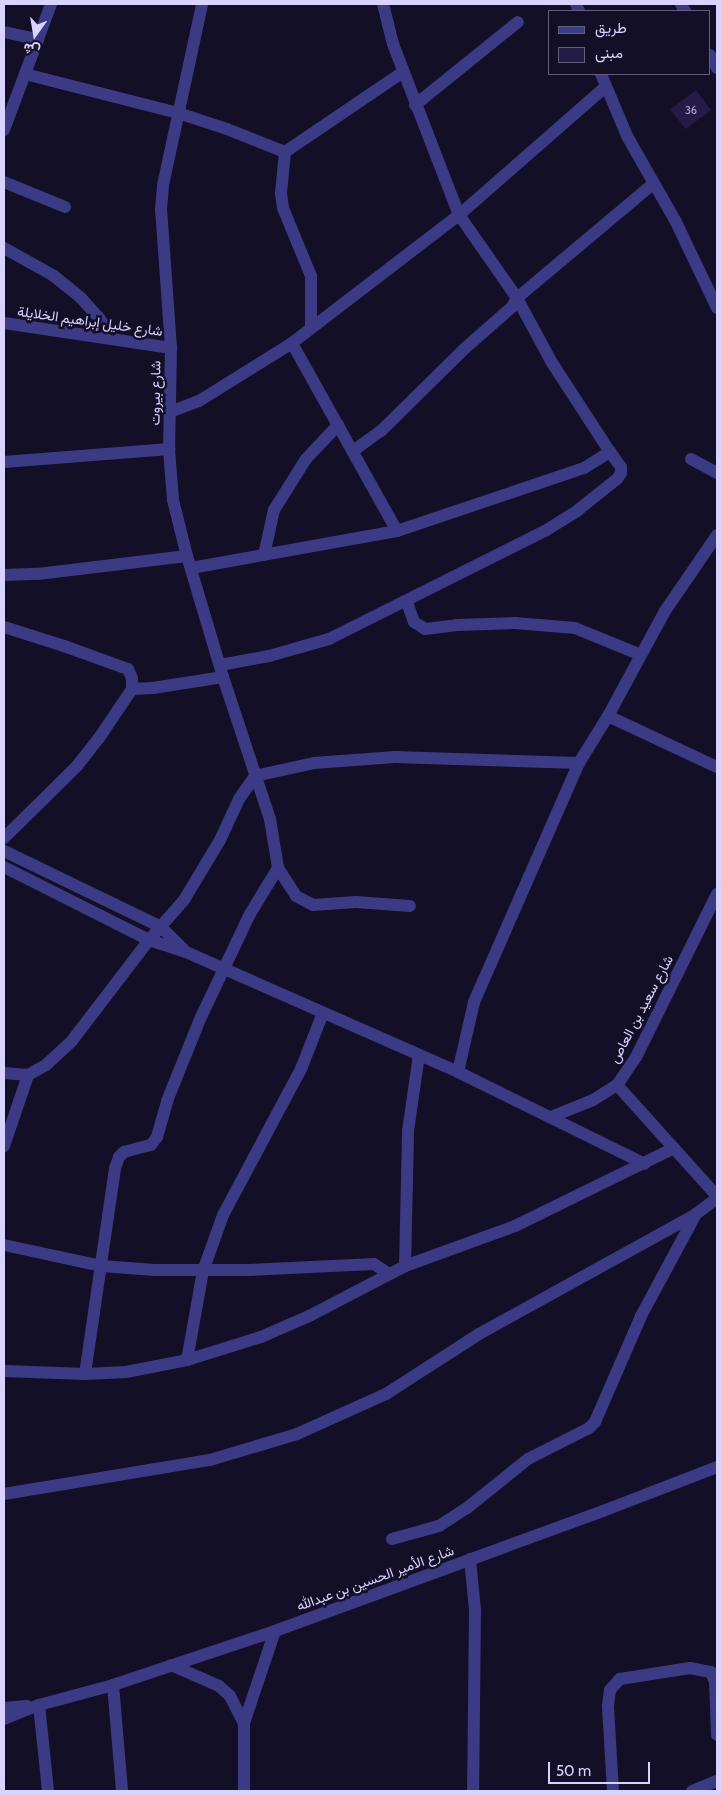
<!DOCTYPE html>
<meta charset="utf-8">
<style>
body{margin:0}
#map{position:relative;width:721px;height:1795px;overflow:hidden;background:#130f26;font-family:Cabin,Vazirmatn,sans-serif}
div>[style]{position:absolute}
.building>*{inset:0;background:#241b47;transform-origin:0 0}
.minor>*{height:12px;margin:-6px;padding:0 6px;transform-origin:6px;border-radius:6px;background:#3d3a85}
.tertiary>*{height:12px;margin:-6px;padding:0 6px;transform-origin:6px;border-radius:6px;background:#3d3a85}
span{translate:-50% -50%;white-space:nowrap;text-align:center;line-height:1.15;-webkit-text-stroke:5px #130f26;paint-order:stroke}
.number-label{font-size:11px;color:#aca6d1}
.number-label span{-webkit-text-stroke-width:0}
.street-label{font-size:14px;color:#d9d4ff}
.frame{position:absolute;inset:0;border:5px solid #d9d4ff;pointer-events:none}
.legend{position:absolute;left:548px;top:10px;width:162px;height:65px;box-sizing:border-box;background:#130f26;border:1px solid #625e7d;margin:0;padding:6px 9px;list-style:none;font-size:15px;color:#d9d4ff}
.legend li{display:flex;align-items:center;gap:10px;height:25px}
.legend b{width:25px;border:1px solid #625e7d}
.north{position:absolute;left:10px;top:10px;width:50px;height:50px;-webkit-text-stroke:4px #130f26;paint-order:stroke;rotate:193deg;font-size:14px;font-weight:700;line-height:20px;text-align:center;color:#d9d4ff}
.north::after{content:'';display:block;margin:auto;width:18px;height:22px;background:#d9d4ff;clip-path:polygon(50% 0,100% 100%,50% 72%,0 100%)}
.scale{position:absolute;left:548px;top:1762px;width:102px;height:22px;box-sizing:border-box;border:2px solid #d9d4ff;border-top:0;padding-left:6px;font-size:15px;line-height:18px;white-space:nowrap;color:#d9d4ff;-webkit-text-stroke:4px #130f26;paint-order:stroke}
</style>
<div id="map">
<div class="building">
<i style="left:696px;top:90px;width:25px;height:32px;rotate:53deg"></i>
</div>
<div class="minor">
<i style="left:576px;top:4px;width:8px;rotate:67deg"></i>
<i style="left:681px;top:4px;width:8px;rotate:60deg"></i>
<i style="left:4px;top:32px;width:35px;rotate:12deg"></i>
<i style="left:710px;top:55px;width:15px;rotate:62deg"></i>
<i style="left:25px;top:74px;width:158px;rotate:14.3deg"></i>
<i style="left:178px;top:113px;width:52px;rotate:18.1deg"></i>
<i style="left:227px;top:129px;width:62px;rotate:21.6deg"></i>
<i style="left:601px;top:74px;width:67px;rotate:67.2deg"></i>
<i style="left:627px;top:136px;width:99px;rotate:60.3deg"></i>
<i style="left:676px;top:222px;width:95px;rotate:64.5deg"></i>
<i style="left:415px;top:105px;width:132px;rotate:-38.9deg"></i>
<i style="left:4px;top:130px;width:134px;rotate:-69.5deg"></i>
<i style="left:4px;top:182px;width:66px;rotate:22.3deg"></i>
<i style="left:4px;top:248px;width:57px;rotate:29.2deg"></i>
<i style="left:54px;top:276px;width:35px;rotate:39deg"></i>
<i style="left:81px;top:298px;width:27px;rotate:48deg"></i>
<i style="left:99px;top:318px;width:24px;rotate:55deg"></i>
<i style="left:311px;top:327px;width:51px;rotate:-90deg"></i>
<i style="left:311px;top:276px;width:74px;rotate:-112.4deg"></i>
<i style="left:283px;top:208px;width:15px;rotate:-98deg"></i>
<i style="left:281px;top:193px;width:41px;rotate:-84.4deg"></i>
<i style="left:285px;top:152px;width:143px;rotate:-34.1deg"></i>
<i style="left:171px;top:348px;width:101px;rotate:91.1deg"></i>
<i style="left:169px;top:449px;width:51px;rotate:85.5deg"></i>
<i style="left:173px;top:500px;width:58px;rotate:76deg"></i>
<i style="left:187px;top:556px;width:126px;rotate:73.4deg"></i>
<i style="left:223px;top:677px;width:150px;rotate:71.7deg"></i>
<i style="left:270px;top:819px;width:50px;rotate:80.7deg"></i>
<i style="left:278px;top:868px;width:33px;rotate:57deg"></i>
<i style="left:296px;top:896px;width:19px;rotate:28deg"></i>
<i style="left:313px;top:905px;width:43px;rotate:-4deg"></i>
<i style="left:356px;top:902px;width:54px;rotate:4.2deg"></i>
<i style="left:170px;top:412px;width:31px;rotate:-21deg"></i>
<i style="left:199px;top:401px;width:110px;rotate:-31.9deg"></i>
<i style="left:353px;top:451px;width:34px;rotate:-36deg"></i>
<i style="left:381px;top:431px;width:115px;rotate:-44.6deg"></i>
<i style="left:463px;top:350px;width:65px;rotate:-41.3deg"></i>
<i style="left:512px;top:307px;width:10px;rotate:-61deg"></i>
<i style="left:517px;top:298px;width:177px;rotate:-40deg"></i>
<i style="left:691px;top:459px;width:30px;rotate:28deg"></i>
<i style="left:4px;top:462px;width:166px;rotate:-4.5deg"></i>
<i style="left:397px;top:531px;width:215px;rotate:-119.2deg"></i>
<i style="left:292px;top:343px;width:210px;rotate:-37.5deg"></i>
<i style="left:459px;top:215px;width:194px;rotate:-41.2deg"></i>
<i style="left:264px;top:555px;width:46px;rotate:-77.5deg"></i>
<i style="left:274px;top:510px;width:60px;rotate:-57.9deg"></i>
<i style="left:306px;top:459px;width:47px;rotate:-46.7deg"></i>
<i style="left:191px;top:568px;width:209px;rotate:-10.2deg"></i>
<i style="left:397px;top:531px;width:197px;rotate:-18.6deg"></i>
<i style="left:584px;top:468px;width:31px;rotate:-32deg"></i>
<i style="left:610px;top:452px;width:108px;rotate:-123deg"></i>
<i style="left:551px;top:361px;width:72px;rotate:-118.4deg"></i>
<i style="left:517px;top:298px;width:101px;rotate:-124.9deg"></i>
<i style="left:459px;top:215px;width:183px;rotate:-111.1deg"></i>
<i style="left:393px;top:44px;width:41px;rotate:-104deg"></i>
<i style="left:4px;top:575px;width:34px;rotate:-2deg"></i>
<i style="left:38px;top:574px;width:150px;rotate:-6.9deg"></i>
<i style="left:407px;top:602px;width:21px;rotate:71deg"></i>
<i style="left:414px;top:622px;width:13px;rotate:32deg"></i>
<i style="left:425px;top:629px;width:32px;rotate:-7deg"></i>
<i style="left:457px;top:625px;width:58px;rotate:-2deg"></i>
<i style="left:515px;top:623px;width:60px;rotate:4.8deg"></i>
<i style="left:575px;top:628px;width:71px;rotate:22.2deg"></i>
<i style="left:4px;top:627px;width:63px;rotate:17.6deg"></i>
<i style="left:64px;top:646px;width:68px;rotate:19.8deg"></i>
<i style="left:128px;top:669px;width:10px;rotate:66deg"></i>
<i style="left:132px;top:678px;width:11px;rotate:90deg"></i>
<i style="left:220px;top:665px;width:50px;rotate:-10.4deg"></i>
<i style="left:269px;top:656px;width:62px;rotate:-15.8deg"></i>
<i style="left:329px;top:639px;width:241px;rotate:-26.6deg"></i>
<i style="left:545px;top:531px;width:39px;rotate:-32deg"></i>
<i style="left:578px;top:510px;width:50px;rotate:-38.5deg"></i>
<i style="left:617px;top:479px;width:7px;rotate:-56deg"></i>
<i style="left:621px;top:473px;width:6px;rotate:-90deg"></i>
<i style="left:621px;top:467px;width:19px;rotate:-126deg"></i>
<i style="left:608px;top:716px;width:120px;rotate:25.1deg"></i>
<i style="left:4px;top:838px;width:103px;rotate:-44.6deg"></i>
<i style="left:77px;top:766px;width:36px;rotate:-52deg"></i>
<i style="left:99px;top:738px;width:59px;rotate:-56deg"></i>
<i style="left:132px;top:689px;width:21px;rotate:-3deg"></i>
<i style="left:153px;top:688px;width:71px;rotate:-8.9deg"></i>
<i style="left:4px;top:851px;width:174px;rotate:25.8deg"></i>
<i style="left:161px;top:927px;width:33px;rotate:45deg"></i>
<i style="left:4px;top:867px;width:162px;rotate:26.7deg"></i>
<i style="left:149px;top:940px;width:39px;rotate:18deg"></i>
<i style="left:186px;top:952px;width:297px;rotate:23.8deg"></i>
<i style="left:458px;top:1072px;width:208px;rotate:26.2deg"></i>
<i style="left:717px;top:894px;width:182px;rotate:116.4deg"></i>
<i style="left:636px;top:1057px;width:34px;rotate:124deg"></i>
<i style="left:617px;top:1085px;width:149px;rotate:48deg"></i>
<i style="left:458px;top:1072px;width:72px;rotate:-77.1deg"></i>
<i style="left:474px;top:1002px;width:261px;rotate:-66.3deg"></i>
<i style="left:579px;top:763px;width:55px;rotate:-58.3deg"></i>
<i style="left:608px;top:716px;width:119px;rotate:-61.5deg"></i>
<i style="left:665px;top:611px;width:92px;rotate:-55.6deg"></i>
<i style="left:4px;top:1073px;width:24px;rotate:5deg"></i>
<i style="left:28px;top:1075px;width:21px;rotate:-29deg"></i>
<i style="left:46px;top:1065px;width:34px;rotate:-43deg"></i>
<i style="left:71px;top:1042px;width:128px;rotate:-52.6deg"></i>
<i style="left:149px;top:940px;width:53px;rotate:-48.8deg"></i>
<i style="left:184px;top:900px;width:70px;rotate:-59deg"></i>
<i style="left:220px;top:840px;width:45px;rotate:-65.1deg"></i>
<i style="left:239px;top:799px;width:28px;rotate:-55deg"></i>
<i style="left:255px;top:776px;width:60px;rotate:-12.4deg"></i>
<i style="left:314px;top:763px;width:81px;rotate:-4.2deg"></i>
<i style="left:395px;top:757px;width:184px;rotate:1.9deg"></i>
<i style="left:551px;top:1117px;width:45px;rotate:-22deg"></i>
<i style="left:593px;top:1100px;width:28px;rotate:-32deg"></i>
<i style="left:4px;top:1146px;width:75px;rotate:-71.3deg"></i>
<i style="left:4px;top:1245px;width:99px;rotate:12.2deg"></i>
<i style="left:101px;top:1266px;width:54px;rotate:4.2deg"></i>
<i style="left:155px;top:1270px;width:95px"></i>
<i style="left:250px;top:1270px;width:124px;rotate:-2.8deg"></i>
<i style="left:374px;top:1264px;width:18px;rotate:34deg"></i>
<i style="left:405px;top:1266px;width:135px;rotate:-88.7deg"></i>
<i style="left:408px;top:1131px;width:77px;rotate:-81.8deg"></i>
<i style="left:187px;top:1360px;width:90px;rotate:-79.8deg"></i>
<i style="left:203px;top:1271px;width:59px;rotate:-70.3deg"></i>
<i style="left:223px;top:1215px;width:166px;rotate:-61.9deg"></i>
<i style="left:301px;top:1069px;width:60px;rotate:-68.6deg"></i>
<i style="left:4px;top:1371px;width:81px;rotate:2.1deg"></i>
<i style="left:85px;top:1374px;width:41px;rotate:-2.8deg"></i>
<i style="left:126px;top:1372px;width:62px;rotate:-11.1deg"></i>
<i style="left:187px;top:1360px;width:77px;rotate:-17.3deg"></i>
<i style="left:261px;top:1337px;width:55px;rotate:-23.7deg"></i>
<i style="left:311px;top:1315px;width:106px;rotate:-27.5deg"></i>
<i style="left:405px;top:1266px;width:117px;rotate:-20deg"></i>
<i style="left:515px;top:1226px;width:177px;rotate:-26.1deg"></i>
<i style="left:85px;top:1374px;width:208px;rotate:-81.7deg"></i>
<i style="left:115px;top:1168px;width:12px;rotate:-70deg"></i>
<i style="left:119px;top:1157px;width:7px;rotate:-45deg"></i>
<i style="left:124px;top:1152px;width:28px;rotate:-15deg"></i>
<i style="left:151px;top:1145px;width:10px;rotate:-53deg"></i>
<i style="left:157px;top:1137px;width:37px;rotate:-74deg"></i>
<i style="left:167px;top:1101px;width:91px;rotate:-68deg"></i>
<i style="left:201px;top:1017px;width:114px;rotate:-64.6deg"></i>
<i style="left:250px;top:914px;width:54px;rotate:-58.7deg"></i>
<i style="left:4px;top:1494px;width:209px;rotate:-9.4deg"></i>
<i style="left:210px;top:1460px;width:91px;rotate:-16.6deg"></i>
<i style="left:297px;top:1434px;width:98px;rotate:-24.2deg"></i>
<i style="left:386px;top:1394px;width:111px;rotate:-32.8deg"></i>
<i style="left:479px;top:1334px;width:248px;rotate:-28.9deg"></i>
<i style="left:696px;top:1214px;width:26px;rotate:-37deg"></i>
<i style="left:392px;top:1539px;width:49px;rotate:-15.5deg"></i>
<i style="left:439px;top:1526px;width:33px;rotate:-33deg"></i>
<i style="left:467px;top:1508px;width:78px;rotate:-38.8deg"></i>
<i style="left:528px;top:1459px;width:68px;rotate:-26.9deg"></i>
<i style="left:589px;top:1428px;width:8px;rotate:-45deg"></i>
<i style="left:595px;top:1422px;width:116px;rotate:-66.5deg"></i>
<i style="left:641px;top:1316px;width:116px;rotate:-61.7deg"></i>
<i style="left:470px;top:1559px;width:51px;rotate:84.4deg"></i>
<i style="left:475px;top:1610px;width:181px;rotate:90.6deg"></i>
<i style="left:171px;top:1665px;width:52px;rotate:23.6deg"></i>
<i style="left:219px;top:1686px;width:15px;rotate:42deg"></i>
<i style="left:230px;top:1696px;width:30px;rotate:63deg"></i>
<i style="left:113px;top:1685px;width:106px;rotate:85.1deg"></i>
<i style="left:39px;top:1705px;width:86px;rotate:84deg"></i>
<i style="left:244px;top:1791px;width:68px;rotate:-90deg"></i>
<i style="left:244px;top:1723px;width:97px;rotate:-71.4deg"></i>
<i style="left:613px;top:1791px;width:85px;rotate:-93.4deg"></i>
<i style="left:608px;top:1706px;width:16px;rotate:-83deg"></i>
<i style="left:610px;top:1690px;width:15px;rotate:-48deg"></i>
<i style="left:620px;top:1679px;width:71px;rotate:-8.9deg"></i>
<i style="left:690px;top:1668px;width:21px;rotate:11deg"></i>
<i style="left:711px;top:1672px;width:11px;rotate:68deg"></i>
<i style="left:715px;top:1682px;width:53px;rotate:87.8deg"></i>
<i style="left:692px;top:1791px;width:27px;rotate:-22deg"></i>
</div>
<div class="tertiary">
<i style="left:4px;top:323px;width:169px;rotate:8.5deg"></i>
<i style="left:171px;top:348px;width:139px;rotate:-94.1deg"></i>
<i style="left:161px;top:209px;width:24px;rotate:-85deg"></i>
<i style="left:163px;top:185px;width:185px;rotate:-77.8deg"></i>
<i style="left:4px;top:1708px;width:23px;rotate:-5deg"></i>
<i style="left:4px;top:1719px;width:38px;rotate:-22deg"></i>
<i style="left:39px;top:1705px;width:77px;rotate:-15.1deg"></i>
<i style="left:113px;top:1685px;width:171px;rotate:-18.4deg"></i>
<i style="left:275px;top:1631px;width:349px;rotate:-20.1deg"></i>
<i style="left:603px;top:1511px;width:122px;rotate:-21.1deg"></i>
</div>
<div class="number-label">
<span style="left:691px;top:110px">36</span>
</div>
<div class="street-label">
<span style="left:90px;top:321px;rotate:8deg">شارع خليل إبراهيم الخلايلة</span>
<span style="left:155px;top:393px;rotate:-89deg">شارع بيروت</span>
<span style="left:641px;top:1009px;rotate:-62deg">شارع سعيد بن العاص</span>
<span style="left:375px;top:1578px;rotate:-20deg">شارع الأمير الحسين بن عبدالله</span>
</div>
<div class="frame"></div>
<ul class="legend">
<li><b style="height:6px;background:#3d3a85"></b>طريق</li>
<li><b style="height:14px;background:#241b47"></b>مبنى</li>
</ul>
<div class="north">ش</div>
<div class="scale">50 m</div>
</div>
